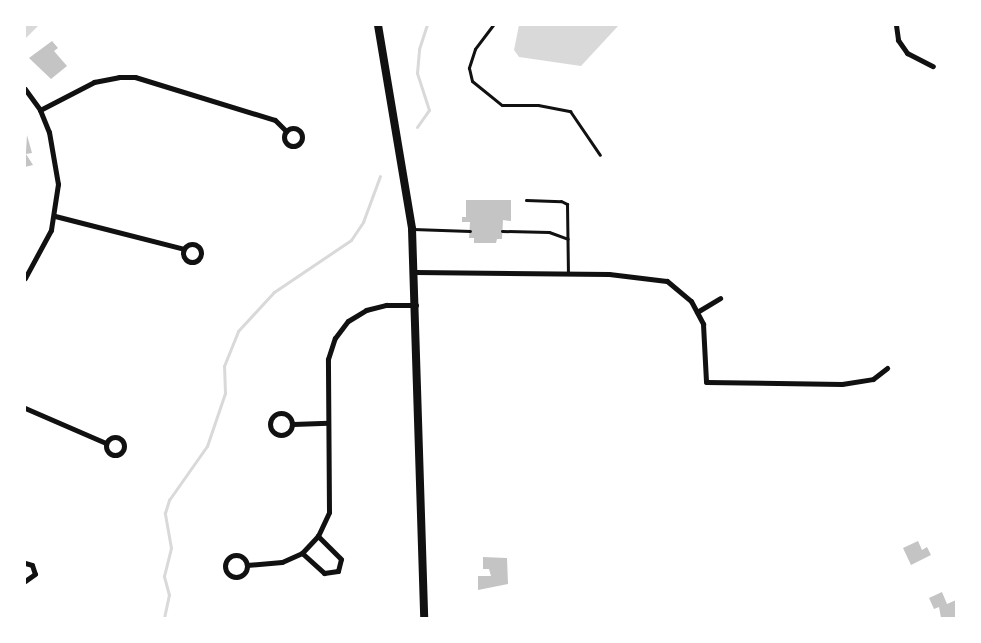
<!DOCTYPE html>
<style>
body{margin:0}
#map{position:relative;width:981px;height:643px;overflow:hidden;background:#fff;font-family:Quicksand,sans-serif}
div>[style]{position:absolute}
.water>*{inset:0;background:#d9d9d9}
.stream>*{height:3px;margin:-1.5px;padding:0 1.5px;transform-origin:1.5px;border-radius:1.5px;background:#d9d9d9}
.building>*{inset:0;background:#c4c4c4}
.service>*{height:3px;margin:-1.5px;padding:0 1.5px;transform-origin:1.5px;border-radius:1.5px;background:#111}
.minor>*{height:5px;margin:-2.5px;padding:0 2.5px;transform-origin:2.5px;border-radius:2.5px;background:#111}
.minor>.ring{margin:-2.5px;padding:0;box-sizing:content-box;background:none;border:5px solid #111;border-radius:50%}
.secondary>*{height:8px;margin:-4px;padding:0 4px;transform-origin:4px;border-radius:4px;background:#111}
span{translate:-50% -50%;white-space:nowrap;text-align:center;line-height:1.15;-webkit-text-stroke:5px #fff;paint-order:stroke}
.frame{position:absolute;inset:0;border:26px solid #fff;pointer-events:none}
</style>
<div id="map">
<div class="water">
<i style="clip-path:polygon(25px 25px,39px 25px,25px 39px)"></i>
<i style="clip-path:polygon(519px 25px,619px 25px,581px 66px,519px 57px,514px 50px)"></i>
</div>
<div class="stream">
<i style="left:417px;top:127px;width:21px;rotate:-55deg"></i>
<i style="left:429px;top:110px;width:39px;rotate:-108deg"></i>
<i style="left:417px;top:73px;width:24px;rotate:-85deg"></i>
<i style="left:419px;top:49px;width:25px;rotate:-72deg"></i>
<i style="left:164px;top:618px;width:24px;rotate:-78deg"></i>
<i style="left:169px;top:595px;width:20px;rotate:-105deg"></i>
<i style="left:164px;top:576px;width:29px;rotate:-76deg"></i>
<i style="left:171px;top:548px;width:36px;rotate:-100deg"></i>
<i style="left:165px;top:513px;width:14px;rotate:-73deg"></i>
<i style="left:169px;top:500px;width:66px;rotate:-54.9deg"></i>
<i style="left:207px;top:446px;width:56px;rotate:-71.2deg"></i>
<i style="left:225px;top:393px;width:27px;rotate:-92deg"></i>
<i style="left:224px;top:366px;width:38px;rotate:-68deg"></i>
<i style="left:238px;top:331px;width:53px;rotate:-47.3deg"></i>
<i style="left:274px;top:292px;width:93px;rotate:-34deg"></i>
<i style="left:351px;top:240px;width:22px;rotate:-56deg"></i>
<i style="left:363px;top:222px;width:49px;rotate:-69.7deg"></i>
</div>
<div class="building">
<i style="clip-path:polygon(52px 41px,58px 48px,54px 51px,67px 66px,51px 79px,29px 58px)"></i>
<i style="clip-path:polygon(27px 135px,32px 153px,26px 154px,33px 165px,25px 167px)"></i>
<i style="clip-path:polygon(466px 200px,511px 200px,511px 221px,503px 220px,502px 239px,497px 239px,496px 243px,474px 243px,474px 238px,469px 238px,470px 222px,462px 222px,462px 217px,466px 217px)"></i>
<i style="clip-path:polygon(918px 541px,922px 550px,927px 547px,931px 555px,911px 565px,903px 548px)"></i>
<i style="clip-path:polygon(483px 557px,507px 558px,508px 584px,478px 590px,478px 576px,491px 576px,489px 569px,483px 569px)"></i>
<i style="clip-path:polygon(942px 592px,947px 604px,956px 600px,956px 618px,941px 618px,939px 607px,934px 609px,929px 598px)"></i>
</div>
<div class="service">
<i style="left:493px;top:25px;width:30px;rotate:127deg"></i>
<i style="left:475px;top:49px;width:20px;rotate:108deg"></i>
<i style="left:469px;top:68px;width:13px;rotate:77deg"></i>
<i style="left:472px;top:81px;width:38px;rotate:39deg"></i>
<i style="left:502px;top:105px;width:36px"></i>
<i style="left:538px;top:105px;width:33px;rotate:11deg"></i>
<i style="left:570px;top:111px;width:53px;rotate:55.7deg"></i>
<i style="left:526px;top:200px;width:35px;rotate:2deg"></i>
<i style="left:561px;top:201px;width:7px;rotate:27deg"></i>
<i style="left:567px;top:204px;width:69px;rotate:89.2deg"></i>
<i style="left:413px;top:229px;width:57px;rotate:2deg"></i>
<i style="left:502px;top:231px;width:47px;rotate:1.2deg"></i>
<i style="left:549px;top:232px;width:20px;rotate:20deg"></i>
</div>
<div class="minor">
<i style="left:896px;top:25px;width:15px;rotate:82deg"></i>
<i style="left:898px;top:40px;width:16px;rotate:55deg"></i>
<i style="left:907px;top:53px;width:29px;rotate:27deg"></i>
<i style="left:25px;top:89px;width:26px;rotate:54deg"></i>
<i style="left:40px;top:110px;width:24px;rotate:68deg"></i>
<i style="left:49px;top:132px;width:53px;rotate:80.2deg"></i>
<i style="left:58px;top:184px;width:47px;rotate:98.7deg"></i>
<i style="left:51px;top:230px;width:55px;rotate:118.4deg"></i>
<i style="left:40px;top:110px;width:61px;rotate:-27.4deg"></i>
<i style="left:94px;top:82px;width:25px;rotate:-11deg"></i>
<i style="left:119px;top:77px;width:16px"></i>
<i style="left:135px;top:77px;width:146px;rotate:17.1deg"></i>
<i style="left:275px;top:120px;width:16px;rotate:45deg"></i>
<i class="ring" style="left:284px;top:128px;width:13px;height:13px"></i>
<i style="left:55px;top:216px;width:133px;rotate:14.3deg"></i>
<i class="ring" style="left:183px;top:244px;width:13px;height:13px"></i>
<i style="left:415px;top:272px;width:194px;rotate:0.6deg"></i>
<i style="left:609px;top:274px;width:58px;rotate:6.9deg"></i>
<i style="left:667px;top:281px;width:31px;rotate:40deg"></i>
<i style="left:691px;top:301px;width:26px;rotate:62deg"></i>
<i style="left:703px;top:324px;width:58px;rotate:87deg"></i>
<i style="left:706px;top:382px;width:136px;rotate:0.8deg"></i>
<i style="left:842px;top:384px;width:31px;rotate:-9deg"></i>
<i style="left:873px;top:379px;width:18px;rotate:-38deg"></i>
<i style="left:697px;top:312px;width:27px;rotate:-31deg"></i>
<i style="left:25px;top:408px;width:88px;rotate:23.4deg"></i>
<i class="ring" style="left:270px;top:413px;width:17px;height:17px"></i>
<i style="left:293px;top:424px;width:35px;rotate:-2deg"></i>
<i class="ring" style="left:106px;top:437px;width:13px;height:13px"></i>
<i style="left:302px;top:553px;width:30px;rotate:42deg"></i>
<i style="left:324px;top:573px;width:14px;rotate:-8deg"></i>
<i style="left:338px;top:571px;width:12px;rotate:-76deg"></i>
<i style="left:341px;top:559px;width:33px;rotate:-135deg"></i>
<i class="ring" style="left:225px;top:555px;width:17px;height:17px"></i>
<i style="left:25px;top:563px;width:7px;rotate:16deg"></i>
<i style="left:32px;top:565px;width:9px;rotate:72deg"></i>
<i style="left:35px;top:574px;width:12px;rotate:145deg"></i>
<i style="left:247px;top:565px;width:35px;rotate:-5deg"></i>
<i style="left:282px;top:562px;width:22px;rotate:-24deg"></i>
<i style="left:302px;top:553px;width:23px;rotate:-47deg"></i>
<i style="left:318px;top:536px;width:26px;rotate:-65deg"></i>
<i style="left:329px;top:512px;width:153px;rotate:-90.4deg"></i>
<i style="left:328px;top:359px;width:22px;rotate:-72deg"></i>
<i style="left:335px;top:338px;width:21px;rotate:-53deg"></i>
<i style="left:348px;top:321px;width:21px;rotate:-31deg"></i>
<i style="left:366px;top:310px;width:21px;rotate:-14deg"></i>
<i style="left:386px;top:305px;width:30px"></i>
</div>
<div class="secondary">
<i style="left:378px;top:25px;width:207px;rotate:80.5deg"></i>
<i style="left:412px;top:229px;width:389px;rotate:88.2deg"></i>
</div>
<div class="frame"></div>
</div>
